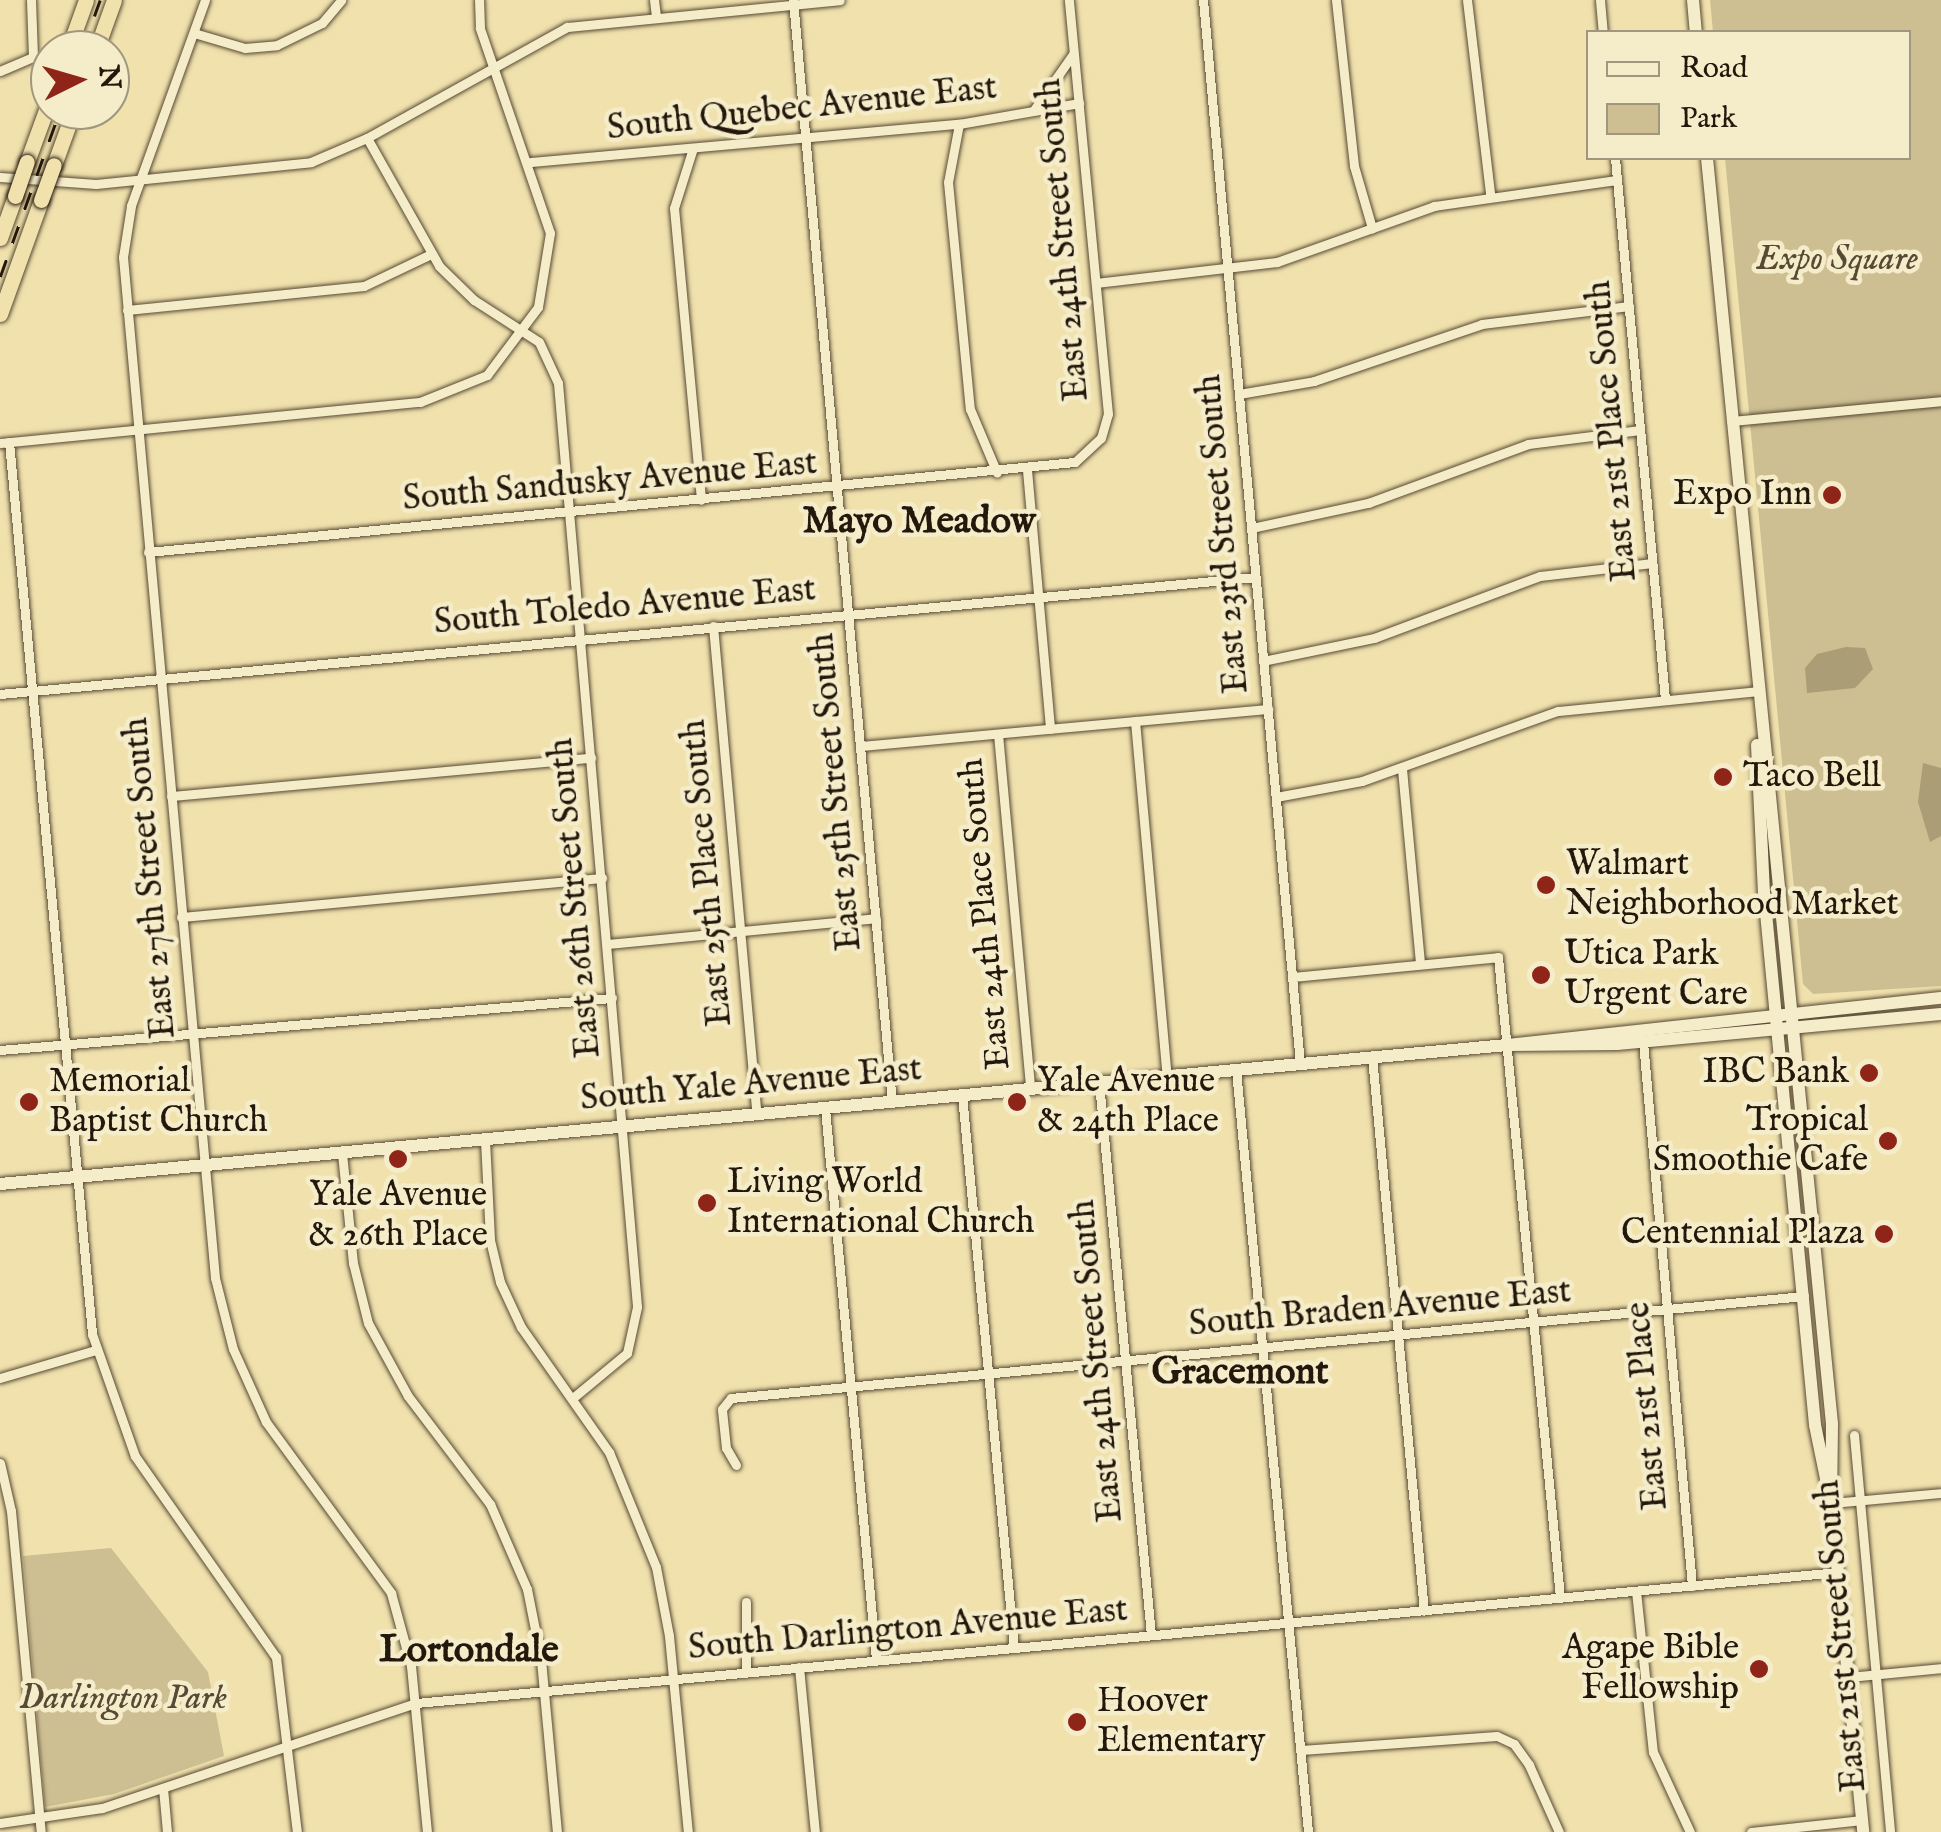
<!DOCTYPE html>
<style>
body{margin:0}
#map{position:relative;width:1941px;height:1832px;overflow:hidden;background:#f0e1ad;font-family:"IM FELL English",serif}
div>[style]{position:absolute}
.green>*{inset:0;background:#cdbf92}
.water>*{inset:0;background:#ab9d76}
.roads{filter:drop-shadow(0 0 2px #574a34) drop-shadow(0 0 2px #574a34)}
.street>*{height:9px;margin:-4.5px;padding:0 4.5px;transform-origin:4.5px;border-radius:4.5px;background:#f5ecca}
.secondary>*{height:12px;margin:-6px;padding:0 6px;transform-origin:6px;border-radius:6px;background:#f5ecca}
.highway>*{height:15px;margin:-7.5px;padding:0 7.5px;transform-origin:7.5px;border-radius:7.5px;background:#f0e1ad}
.rail>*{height:2.5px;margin-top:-1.25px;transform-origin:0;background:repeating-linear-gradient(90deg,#24180c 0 18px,transparent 0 36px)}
.bridges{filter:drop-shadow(0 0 2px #24180c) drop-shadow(0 0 2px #24180c)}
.highway-bridge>*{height:15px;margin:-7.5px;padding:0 7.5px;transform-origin:7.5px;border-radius:7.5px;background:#f0e1ad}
.dots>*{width:28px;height:28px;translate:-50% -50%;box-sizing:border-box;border:5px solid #f5ecca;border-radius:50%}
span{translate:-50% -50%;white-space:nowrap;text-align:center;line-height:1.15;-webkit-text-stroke:9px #f5ecca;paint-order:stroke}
.street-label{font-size:35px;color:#24180c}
.park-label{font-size:35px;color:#574a34;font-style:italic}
.poi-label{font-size:35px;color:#24180c}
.right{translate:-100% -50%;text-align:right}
.left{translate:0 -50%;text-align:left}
.neighbourhood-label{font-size:38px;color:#24180c;font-weight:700}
.legend{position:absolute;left:1586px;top:30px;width:325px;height:130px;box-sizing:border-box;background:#f5ecca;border:2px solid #a1977e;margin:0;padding:12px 18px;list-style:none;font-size:30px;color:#24180c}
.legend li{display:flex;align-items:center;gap:20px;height:50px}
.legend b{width:50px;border:2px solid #a1977e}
.north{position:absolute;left:30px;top:30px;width:100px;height:100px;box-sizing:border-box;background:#f5ecca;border:2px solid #a1977e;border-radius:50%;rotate:85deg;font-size:28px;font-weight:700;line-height:40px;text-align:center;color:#24180c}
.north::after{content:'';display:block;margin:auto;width:35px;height:45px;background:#8f2418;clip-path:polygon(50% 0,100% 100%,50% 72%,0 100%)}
</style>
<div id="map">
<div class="green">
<i style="clip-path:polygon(1710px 0,1941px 0,1941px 986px,1813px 994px,1803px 984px,1725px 158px,1908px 158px,1908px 32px,1713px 32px)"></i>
<i style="clip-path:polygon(111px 1548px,208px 1672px,224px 1756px,114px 1794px,45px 1807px,23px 1556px)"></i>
</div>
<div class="water">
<i style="clip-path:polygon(1846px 647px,1865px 648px,1873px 669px,1855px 688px,1807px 693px,1805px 668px,1817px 654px)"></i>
<i style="clip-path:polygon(1923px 763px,1941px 768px,1941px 836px,1930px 842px,1918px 802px)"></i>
</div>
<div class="roads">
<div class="street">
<i style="left:205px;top:0;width:219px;rotate:109.8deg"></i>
<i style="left:131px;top:206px;width:52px;rotate:98.9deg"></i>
<i style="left:123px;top:257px;width:1025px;rotate:84.85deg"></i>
<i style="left:215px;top:1278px;width:73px;rotate:75.8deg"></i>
<i style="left:233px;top:1349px;width:80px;rotate:65.7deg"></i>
<i style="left:266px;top:1422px;width:212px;rotate:53.8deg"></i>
<i style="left:391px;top:1593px;width:76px;rotate:74.7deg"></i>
<i style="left:411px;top:1666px;width:167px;rotate:84.5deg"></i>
<i style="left:654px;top:0;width:17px;rotate:83deg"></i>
<i style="left:793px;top:0;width:1106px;rotate:84.87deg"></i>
<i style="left:1203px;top:0;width:1068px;rotate:84.79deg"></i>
<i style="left:1336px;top:0;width:167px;rotate:83.8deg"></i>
<i style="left:1354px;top:166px;width:65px;rotate:73.8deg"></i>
<i style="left:1467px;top:0;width:195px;rotate:83.2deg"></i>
<i style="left:1600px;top:0;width:32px;rotate:85deg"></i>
<i style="left:194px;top:33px;width:53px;rotate:16.4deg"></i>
<i style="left:245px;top:48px;width:32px;rotate:-5deg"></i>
<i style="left:277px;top:45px;width:50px;rotate:-26.1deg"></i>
<i style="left:322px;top:23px;width:30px;rotate:-50deg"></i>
<i style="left:0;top:71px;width:36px;rotate:-23deg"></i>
<i style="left:33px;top:57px;width:57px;rotate:-92deg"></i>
<i style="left:1034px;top:110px;width:68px;rotate:-55.1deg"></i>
<i style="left:959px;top:124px;width:59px;rotate:100.7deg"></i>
<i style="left:948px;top:182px;width:228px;rotate:84.5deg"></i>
<i style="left:970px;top:409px;width:69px;rotate:67.1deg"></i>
<i style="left:367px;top:138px;width:147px;rotate:60.6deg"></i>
<i style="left:439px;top:266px;width:49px;rotate:44.2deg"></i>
<i style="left:474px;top:300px;width:77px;rotate:32.9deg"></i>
<i style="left:539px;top:342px;width:45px;rotate:65.1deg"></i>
<i style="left:558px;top:383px;width:927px;rotate:85.11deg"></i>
<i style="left:637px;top:1307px;width:47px;rotate:102.3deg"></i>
<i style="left:627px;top:1353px;width:69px;rotate:140.3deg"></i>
<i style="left:693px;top:148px;width:63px;rotate:107.6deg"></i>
<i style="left:674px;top:208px;width:293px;rotate:84.7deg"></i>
<i style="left:1615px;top:158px;width:543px;rotate:84.72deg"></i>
<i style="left:530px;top:162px;width:431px;rotate:-5.1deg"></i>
<i style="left:959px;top:124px;width:122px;rotate:-9.9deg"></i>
<i style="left:0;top:177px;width:96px;rotate:4.2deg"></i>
<i style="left:96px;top:184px;width:216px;rotate:-5.8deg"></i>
<i style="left:311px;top:162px;width:61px;rotate:-23.2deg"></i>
<i style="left:367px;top:138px;width:229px;rotate:-29deg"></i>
<i style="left:567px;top:27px;width:274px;rotate:-5.6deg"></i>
<i style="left:1096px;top:283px;width:182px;rotate:-6.6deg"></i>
<i style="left:1277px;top:262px;width:167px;rotate:-19.6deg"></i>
<i style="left:1434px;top:206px;width:185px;rotate:-8.1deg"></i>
<i style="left:127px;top:310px;width:238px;rotate:-5.8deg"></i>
<i style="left:364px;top:286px;width:74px;rotate:-25.5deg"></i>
<i style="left:1239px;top:394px;width:76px;rotate:-9.8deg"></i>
<i style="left:1314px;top:381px;width:177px;rotate:-18.7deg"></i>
<i style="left:1482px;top:324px;width:148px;rotate:-7deg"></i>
<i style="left:1731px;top:421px;width:211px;rotate:-5.4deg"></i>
<i style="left:9px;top:442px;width:896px;rotate:84.68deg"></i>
<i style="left:92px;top:1334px;width:129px;rotate:70.6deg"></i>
<i style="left:135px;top:1456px;width:246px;rotate:55deg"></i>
<i style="left:276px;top:1657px;width:176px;rotate:83.2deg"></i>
<i style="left:0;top:443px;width:422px;rotate:-5.6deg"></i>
<i style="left:420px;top:402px;width:72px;rotate:-21.9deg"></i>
<i style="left:487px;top:375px;width:85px;rotate:-53.1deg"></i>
<i style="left:538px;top:307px;width:75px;rotate:-80.8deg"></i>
<i style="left:550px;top:233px;width:217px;rotate:-108.9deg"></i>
<i style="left:480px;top:28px;width:28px;rotate:-92deg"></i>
<i style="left:1027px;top:470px;width:260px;rotate:84.9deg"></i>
<i style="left:1252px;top:528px;width:119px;rotate:-12.2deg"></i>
<i style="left:1368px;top:503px;width:171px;rotate:-20.2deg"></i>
<i style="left:1528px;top:444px;width:113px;rotate:-7.1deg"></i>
<i style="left:148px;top:552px;width:931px;rotate:-5.55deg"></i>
<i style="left:1075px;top:462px;width:35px;rotate:-43deg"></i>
<i style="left:1101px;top:438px;width:25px;rotate:-74deg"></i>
<i style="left:1108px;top:414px;width:416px;rotate:-95.4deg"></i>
<i style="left:713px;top:626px;width:491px;rotate:84.9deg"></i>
<i style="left:1263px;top:661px;width:113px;rotate:-11.7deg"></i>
<i style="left:1374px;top:638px;width:177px;rotate:-20.5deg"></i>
<i style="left:1540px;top:576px;width:113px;rotate:-6.6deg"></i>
<i style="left:0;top:694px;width:1261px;rotate:-5.32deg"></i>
<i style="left:1135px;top:721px;width:357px;rotate:84.9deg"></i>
<i style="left:998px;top:734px;width:356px;rotate:84.8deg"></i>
<i style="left:860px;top:746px;width:410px;rotate:-5.2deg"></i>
<i style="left:1402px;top:769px;width:196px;rotate:84.7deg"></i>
<i style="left:171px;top:796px;width:422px;rotate:-5.2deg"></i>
<i style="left:1276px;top:797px;width:87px;rotate:-10.5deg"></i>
<i style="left:1362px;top:781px;width:208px;rotate:-19.7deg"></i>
<i style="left:1558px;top:711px;width:200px;rotate:-5.7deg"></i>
<i style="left:181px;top:917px;width:423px;rotate:-5.3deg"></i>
<i style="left:607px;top:944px;width:270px;rotate:-5.5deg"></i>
<i style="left:1292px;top:977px;width:207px;rotate:-5.5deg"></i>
<i style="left:1498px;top:957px;width:643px;rotate:84.47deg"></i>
<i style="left:1643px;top:1042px;width:546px;rotate:84.85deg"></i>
<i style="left:0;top:1050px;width:614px;rotate:-4.86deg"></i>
<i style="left:1372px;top:1057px;width:556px;rotate:84.64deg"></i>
<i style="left:1236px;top:1070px;width:765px;rotate:84.6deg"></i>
<i style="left:1099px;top:1083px;width:554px;rotate:84.62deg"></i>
<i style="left:962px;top:1095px;width:555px;rotate:84.63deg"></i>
<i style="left:825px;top:1108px;width:554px;rotate:84.72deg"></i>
<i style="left:485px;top:1140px;width:100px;rotate:87.1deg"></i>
<i style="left:490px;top:1240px;width:43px;rotate:76.6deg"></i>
<i style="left:500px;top:1282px;width:50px;rotate:65deg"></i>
<i style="left:521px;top:1327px;width:153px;rotate:54.9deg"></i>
<i style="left:609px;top:1452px;width:124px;rotate:67.8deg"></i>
<i style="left:656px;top:1567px;width:70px;rotate:79.3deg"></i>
<i style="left:669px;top:1636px;width:197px;rotate:84.5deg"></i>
<i style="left:342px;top:1153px;width:111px;rotate:84.3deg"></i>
<i style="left:353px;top:1263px;width:62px;rotate:76deg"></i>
<i style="left:368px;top:1323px;width:83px;rotate:61.3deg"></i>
<i style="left:408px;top:1396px;width:136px;rotate:52.8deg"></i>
<i style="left:490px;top:1504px;width:93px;rotate:66.5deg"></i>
<i style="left:527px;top:1589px;width:72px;rotate:78.8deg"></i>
<i style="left:541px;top:1660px;width:173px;rotate:84.7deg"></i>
<i style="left:0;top:1378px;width:100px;rotate:-16.3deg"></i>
<i style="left:1854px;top:1435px;width:399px;rotate:84.8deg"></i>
<i style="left:0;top:1463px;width:49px;rotate:77.1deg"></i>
<i style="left:11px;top:1511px;width:322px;rotate:84.7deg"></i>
<i style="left:736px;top:1465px;width:20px;rotate:-120deg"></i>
<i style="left:726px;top:1448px;width:39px;rotate:-96deg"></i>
<i style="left:722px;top:1409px;width:14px;rotate:-51deg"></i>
<i style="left:731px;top:1398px;width:1078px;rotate:-5.43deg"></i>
<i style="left:1831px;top:1503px;width:110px;rotate:-5.2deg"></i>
<i style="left:1636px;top:1591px;width:162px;rotate:84deg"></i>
<i style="left:1653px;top:1752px;width:88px;rotate:65.2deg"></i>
<i style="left:799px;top:1667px;width:166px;rotate:84.5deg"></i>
<i style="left:746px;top:1672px;width:70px;rotate:-90deg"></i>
<i style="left:1848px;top:1677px;width:93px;rotate:-5.5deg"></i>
<i style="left:1301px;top:1750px;width:196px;rotate:-4.1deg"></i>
<i style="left:1497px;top:1736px;width:19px;rotate:25deg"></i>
<i style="left:1514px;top:1744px;width:26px;rotate:54deg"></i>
<i style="left:1529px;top:1765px;width:73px;rotate:65.9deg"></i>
<i style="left:163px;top:1788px;width:44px;rotate:84.8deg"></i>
<i style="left:0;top:1823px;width:103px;rotate:-8.4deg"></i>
<i style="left:102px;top:1808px;width:331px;rotate:-18.5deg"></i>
<i style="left:416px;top:1703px;width:1428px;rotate:-5.26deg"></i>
<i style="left:1751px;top:1832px;width:112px;rotate:-6.2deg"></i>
</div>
<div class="secondary">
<i style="left:1693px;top:0;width:32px;rotate:85deg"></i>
<i style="left:1707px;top:158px;width:1272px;rotate:84.36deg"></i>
<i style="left:1832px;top:1424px;width:79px;rotate:90.7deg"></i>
<i style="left:1831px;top:1503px;width:331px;rotate:84.4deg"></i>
<i style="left:1757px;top:745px;width:147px;rotate:87.3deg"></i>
<i style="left:1764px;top:892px;width:535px;rotate:84.53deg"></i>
<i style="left:1815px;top:1425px;width:80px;rotate:78.4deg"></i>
<i style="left:1509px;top:1045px;width:108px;rotate:-0.5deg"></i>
<i style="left:1617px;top:1044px;width:325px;rotate:-5.3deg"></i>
<i style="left:0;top:1184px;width:1513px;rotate:-5.27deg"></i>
<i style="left:1507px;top:1045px;width:437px;rotate:-6.2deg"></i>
</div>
<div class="highway">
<i style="left:68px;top:50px;width:53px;rotate:-70.2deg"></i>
<i style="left:96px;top:50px;width:53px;rotate:-70.2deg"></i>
<i style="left:27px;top:162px;width:67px;rotate:-69.9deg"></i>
<i style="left:54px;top:165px;width:59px;rotate:-70deg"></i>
<i style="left:0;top:238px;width:45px;rotate:-70.3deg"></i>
<i style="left:0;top:314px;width:121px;rotate:-70.2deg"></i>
</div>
</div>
<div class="rail">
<i style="left:82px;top:50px;width:53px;rotate:-70.2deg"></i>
<i style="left:0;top:277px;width:177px;rotate:-70.2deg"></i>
</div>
<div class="bridges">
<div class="highway-bridge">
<i style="left:15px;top:196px;width:36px;rotate:-71deg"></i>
<i style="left:41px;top:200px;width:37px;rotate:-70deg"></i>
</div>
</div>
<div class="dots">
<i style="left:1832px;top:495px;background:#8f2418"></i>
<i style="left:1723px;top:777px;background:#8f2418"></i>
<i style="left:1546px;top:885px;background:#8f2418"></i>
<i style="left:1541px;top:975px;background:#8f2418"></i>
<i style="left:1869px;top:1073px;background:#8f2418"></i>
<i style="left:29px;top:1102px;background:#8f2418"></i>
<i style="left:1017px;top:1102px;background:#8f2418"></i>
<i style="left:1888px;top:1141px;background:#8f2418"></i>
<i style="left:398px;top:1159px;background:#8f2418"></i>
<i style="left:707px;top:1203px;background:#8f2418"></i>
<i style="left:1884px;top:1234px;background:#8f2418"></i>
<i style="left:1759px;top:1669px;background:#8f2418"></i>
<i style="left:1077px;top:1722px;background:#8f2418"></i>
</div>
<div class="street-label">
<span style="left:802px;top:109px;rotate:-6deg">South Quebec Avenue East</span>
<span style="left:1064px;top:240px;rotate:-95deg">East 24th Street South</span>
<span style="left:1613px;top:431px;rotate:-95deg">East 21st Place South</span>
<span style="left:610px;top:482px;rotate:-5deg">South Sandusky Avenue East</span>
<span style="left:1224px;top:534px;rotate:-95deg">East 23rd Street South</span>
<span style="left:625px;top:607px;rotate:-5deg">South Toledo Avenue East</span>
<span style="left:837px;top:792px;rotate:-95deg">East 25th Street South</span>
<span style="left:708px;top:873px;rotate:-95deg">East 25th Place South</span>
<span style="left:151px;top:878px;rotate:-95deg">East 27th Street South</span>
<span style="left:576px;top:898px;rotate:-95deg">East 26th Street South</span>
<span style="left:986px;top:914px;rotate:-95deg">East 24th Place South</span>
<span style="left:751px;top:1085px;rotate:-5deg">South Yale Avenue East</span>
<span style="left:1380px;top:1309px;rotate:-5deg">South Braden Avenue East</span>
<span style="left:1098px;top:1361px;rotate:-95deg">East 24th Street South</span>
<span style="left:1648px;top:1406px;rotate:-95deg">East 21st Place</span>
<span style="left:908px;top:1630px;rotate:-5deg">South Darlington Avenue East</span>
<span style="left:1842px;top:1636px;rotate:-95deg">East 21st Street South</span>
</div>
<div class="park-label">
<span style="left:1837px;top:260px">Expo Square</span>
<span style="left:123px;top:1699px">Darlington Park</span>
</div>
<div class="poi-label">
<span class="right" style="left:1812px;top:495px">Expo Inn</span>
<span class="left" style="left:1743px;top:777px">Taco Bell</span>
<span class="left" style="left:1566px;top:885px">Walmart<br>Neighborhood Market</span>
<span class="left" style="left:1564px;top:975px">Utica Park<br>Urgent Care</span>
<span class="right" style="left:1849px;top:1073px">IBC Bank</span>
<span class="left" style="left:49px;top:1102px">Memorial<br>Baptist Church</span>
<span class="left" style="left:1037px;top:1102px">Yale Avenue<br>&amp; 24th Place</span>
<span class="right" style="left:1868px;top:1141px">Tropical<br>Smoothie Cafe</span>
<span class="left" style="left:727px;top:1203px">Living World<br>International Church</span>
<span style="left:398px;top:1216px">Yale Avenue<br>&amp; 26th Place</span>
<span class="right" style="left:1864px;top:1234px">Centennial Plaza</span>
<span class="right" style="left:1739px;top:1669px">Agape Bible<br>Fellowship</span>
<span class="left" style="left:1097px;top:1722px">Hoover<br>Elementary</span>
</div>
<div class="neighbourhood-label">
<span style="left:919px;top:523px">Mayo Meadow</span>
<span style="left:1240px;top:1374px">Gracemont</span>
<span style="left:469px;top:1652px">Lortondale</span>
</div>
<ul class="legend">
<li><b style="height:12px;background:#f5ecca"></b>Road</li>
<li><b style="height:28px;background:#cdbf92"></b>Park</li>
</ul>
<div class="north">N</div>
</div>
